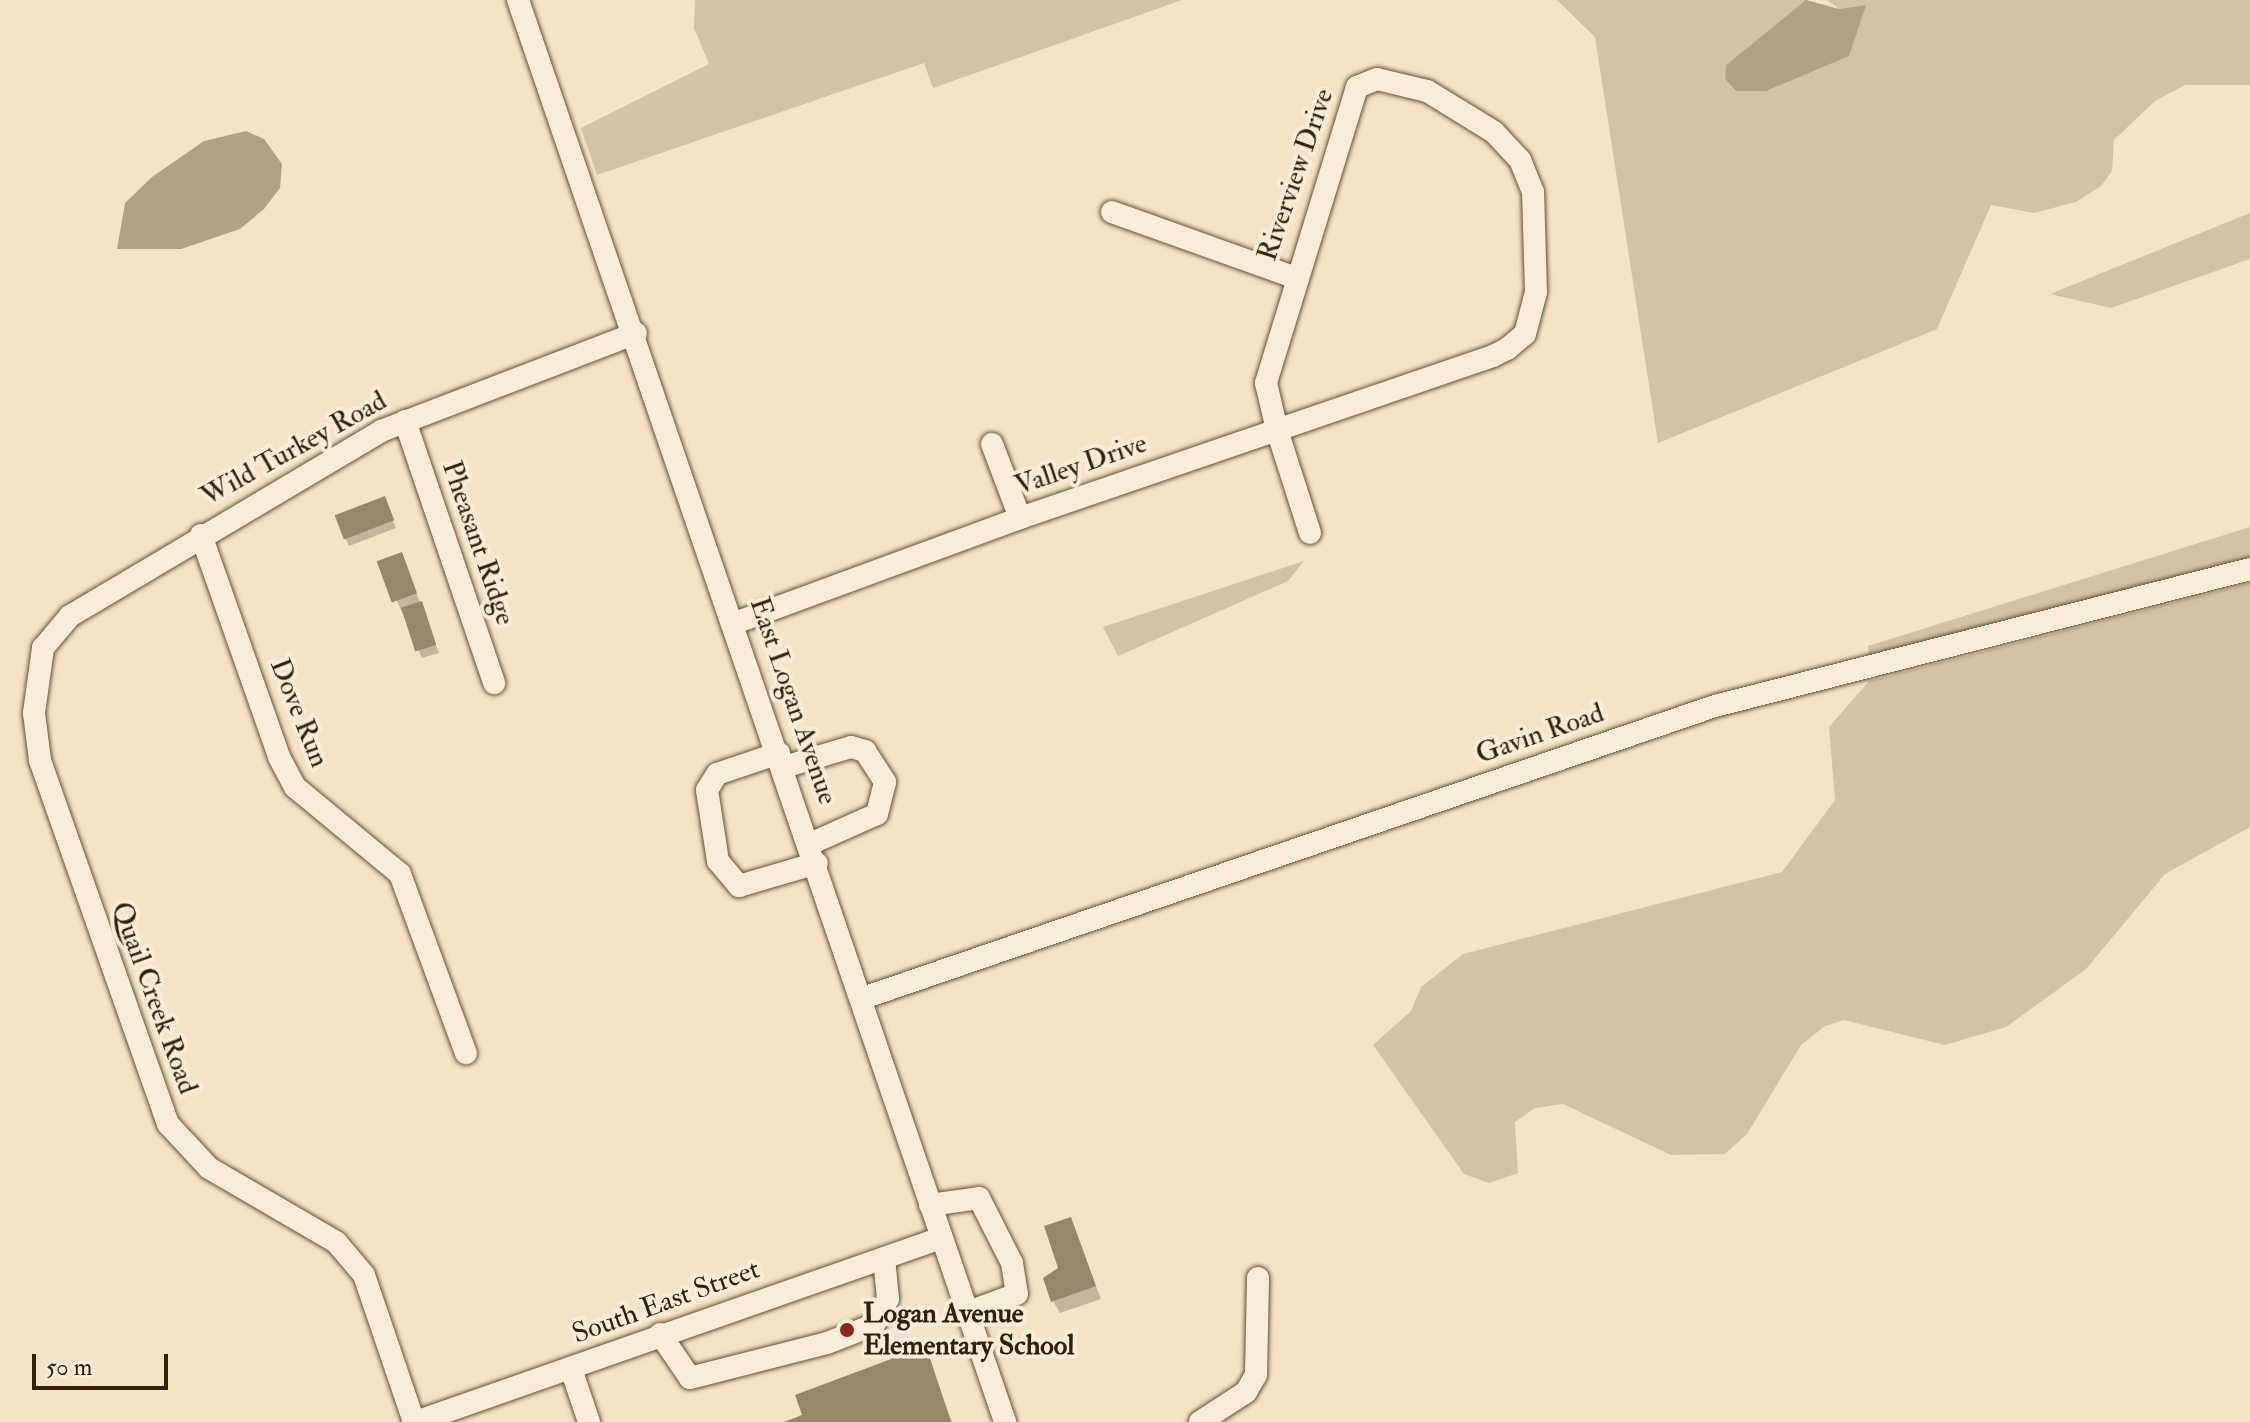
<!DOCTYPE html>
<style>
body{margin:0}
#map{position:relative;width:2250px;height:1422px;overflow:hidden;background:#f5e3c5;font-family:"IM FELL Double Pica",serif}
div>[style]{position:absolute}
.green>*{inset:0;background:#d4c2a5}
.water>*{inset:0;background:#b4a184}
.shadow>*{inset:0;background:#0003}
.building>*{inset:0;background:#998569;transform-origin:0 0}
.roads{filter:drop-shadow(0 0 2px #655136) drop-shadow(0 0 2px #655136)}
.minor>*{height:22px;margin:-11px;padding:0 11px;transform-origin:11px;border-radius:11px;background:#f8edd9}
.dots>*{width:22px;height:22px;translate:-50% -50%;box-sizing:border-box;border:4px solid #f8edd9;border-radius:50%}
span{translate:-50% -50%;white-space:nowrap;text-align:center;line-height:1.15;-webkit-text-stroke:8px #f8edd9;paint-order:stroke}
.street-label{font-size:28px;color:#352006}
.poi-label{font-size:28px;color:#352006;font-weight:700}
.left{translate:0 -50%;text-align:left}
.scale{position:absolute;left:32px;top:1354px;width:136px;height:36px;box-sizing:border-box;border:4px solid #352006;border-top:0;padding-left:10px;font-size:24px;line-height:28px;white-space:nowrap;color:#352006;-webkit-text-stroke:6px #f8edd9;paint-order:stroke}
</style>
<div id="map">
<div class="green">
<i style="clip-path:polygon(695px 0,1182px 0,933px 88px,924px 63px,597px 175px,581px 128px,709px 64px,694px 28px)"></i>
<i style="clip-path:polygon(1557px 0,1807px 0,1726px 65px,1725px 79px,1736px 91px,1866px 5px,1839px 9px,1827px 0,2250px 0,2250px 85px,2185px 85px,2155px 101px,2114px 140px,2112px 171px,2101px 186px,2076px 202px,2034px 213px,1991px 205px,1937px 329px,1658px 443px,1595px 37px)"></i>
<i style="clip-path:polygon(2250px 213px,2250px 259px,2111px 308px,2050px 294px)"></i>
<i style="clip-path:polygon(2250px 527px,2250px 563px,1869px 656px,1868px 646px)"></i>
<i style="clip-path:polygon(1304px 561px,1288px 581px,1118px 656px,1103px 627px)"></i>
<i style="clip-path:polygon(2250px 583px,2250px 827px,2165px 874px,2086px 969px,2006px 1027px,1945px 1045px,1844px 1020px,1825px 1026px,1801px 1045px,1747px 1134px,1725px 1154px,1671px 1155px,1563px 1104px,1535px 1108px,1515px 1122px,1518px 1173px,1489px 1183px,1464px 1174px,1373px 1045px,1411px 1011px,1421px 987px,1463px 954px,1782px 872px,1835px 800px,1829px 727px,1869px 681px)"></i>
</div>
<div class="water">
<i style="clip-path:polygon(1806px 0,1839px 9px,1866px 5px,1849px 56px,1766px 91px,1736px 91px,1725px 79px,1726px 65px)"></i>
<i style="clip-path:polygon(246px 131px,264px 139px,282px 164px,280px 188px,264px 209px,240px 229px,181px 249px,117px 249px,125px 203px,152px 177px,204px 141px)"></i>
</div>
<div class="shadow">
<i style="clip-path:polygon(388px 506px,396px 528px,349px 546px,345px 538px)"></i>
<i style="clip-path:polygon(380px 562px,405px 562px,439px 653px,422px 658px)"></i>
<i style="clip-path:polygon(1070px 1219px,1101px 1299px,1060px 1313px,1053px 1301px)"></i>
<i style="clip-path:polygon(925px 1348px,952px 1422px,788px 1422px,804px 1417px)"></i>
</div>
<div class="building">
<i style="left:385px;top:496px;width:26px;height:54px;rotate:69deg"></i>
<i style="left:402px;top:552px;width:44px;height:27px;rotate:70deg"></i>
<i style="left:422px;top:601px;width:46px;height:22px;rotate:72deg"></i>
<i style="clip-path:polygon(1071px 1217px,1096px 1286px,1051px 1302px,1043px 1278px,1058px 1268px,1044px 1226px)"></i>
<i style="clip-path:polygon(926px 1346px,951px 1422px,784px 1422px,802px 1415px,795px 1395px)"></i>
</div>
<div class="roads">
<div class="minor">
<i style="left:518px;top:0;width:1503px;rotate:71.09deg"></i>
<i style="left:1112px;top:212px;width:193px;rotate:19.7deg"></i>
<i style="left:405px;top:421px;width:277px;rotate:71.2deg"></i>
<i style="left:992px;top:444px;width:79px;rotate:69.3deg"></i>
<i style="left:201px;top:535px;width:235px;rotate:70.6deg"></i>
<i style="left:279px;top:757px;width:34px;rotate:62deg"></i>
<i style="left:295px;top:787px;width:136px;rotate:39.6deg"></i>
<i style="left:400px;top:874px;width:191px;rotate:69.8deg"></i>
<i style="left:735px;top:623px;width:304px;rotate:-20.2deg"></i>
<i style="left:1020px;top:518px;width:272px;rotate:-18.9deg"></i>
<i style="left:1277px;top:430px;width:228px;rotate:-18.9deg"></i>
<i style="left:1493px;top:356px;width:16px;rotate:-27deg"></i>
<i style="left:1507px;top:349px;width:23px;rotate:-40deg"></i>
<i style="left:1525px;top:334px;width:43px;rotate:-75.3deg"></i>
<i style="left:1536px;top:292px;width:100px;rotate:-91.7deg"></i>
<i style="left:1533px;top:192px;width:35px;rotate:-112deg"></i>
<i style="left:1520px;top:160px;width:38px;rotate:-133deg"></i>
<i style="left:1494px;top:132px;width:79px;rotate:-148.5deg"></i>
<i style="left:1427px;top:91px;width:51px;rotate:-166.5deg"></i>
<i style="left:1377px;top:79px;width:22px;rotate:158deg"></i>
<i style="left:1357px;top:87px;width:310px;rotate:107.1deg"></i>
<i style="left:1266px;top:383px;width:48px;rotate:76.8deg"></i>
<i style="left:1277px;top:430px;width:108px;rotate:72.2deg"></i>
<i style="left:779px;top:753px;width:65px;rotate:161.3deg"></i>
<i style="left:717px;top:774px;width:19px;rotate:122deg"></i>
<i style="left:707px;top:790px;width:72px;rotate:81.2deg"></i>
<i style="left:718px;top:861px;width:33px;rotate:50deg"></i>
<i style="left:739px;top:886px;width:81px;rotate:-16.4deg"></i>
<i style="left:784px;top:767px;width:70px;rotate:-16.6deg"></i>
<i style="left:851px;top:747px;width:15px;rotate:16deg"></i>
<i style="left:865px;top:751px;width:37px;rotate:57deg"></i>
<i style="left:885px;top:782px;width:33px;rotate:104deg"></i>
<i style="left:877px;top:814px;width:73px;rotate:155.9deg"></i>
<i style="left:863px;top:998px;width:901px;rotate:-18.92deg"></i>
<i style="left:1715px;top:706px;width:552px;rotate:-14.36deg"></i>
<i style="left:930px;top:1205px;width:49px;rotate:-8.1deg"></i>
<i style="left:979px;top:1198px;width:73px;rotate:63.1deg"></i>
<i style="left:1012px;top:1263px;width:31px;rotate:81deg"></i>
<i style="left:1017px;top:1294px;width:52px;rotate:159.8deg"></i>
<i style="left:660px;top:1334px;width:53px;rotate:55.7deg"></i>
<i style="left:690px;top:1378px;width:141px;rotate:-14.3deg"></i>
<i style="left:827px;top:1343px;width:50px;rotate:-21deg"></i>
<i style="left:874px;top:1325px;width:30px;rotate:-62deg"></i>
<i style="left:888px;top:1299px;width:41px;rotate:-95.6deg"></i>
<i style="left:571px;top:1369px;width:56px;rotate:71.2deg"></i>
<i style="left:414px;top:1422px;width:155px;rotate:-108.8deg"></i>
<i style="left:364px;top:1275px;width:43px;rotate:-130.3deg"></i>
<i style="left:336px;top:1242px;width:147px;rotate:-149.8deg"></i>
<i style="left:209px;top:1168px;width:60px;rotate:-133deg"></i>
<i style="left:168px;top:1124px;width:386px;rotate:-109.4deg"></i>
<i style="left:40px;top:760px;width:47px;rotate:-97.3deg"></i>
<i style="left:34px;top:713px;width:66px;rotate:-82.1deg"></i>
<i style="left:43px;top:648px;width:42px;rotate:-49.8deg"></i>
<i style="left:70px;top:616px;width:362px;rotate:-30.7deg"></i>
<i style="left:381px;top:431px;width:273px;rotate:-21deg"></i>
<i style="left:416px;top:1422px;width:553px;rotate:-19.32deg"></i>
<i style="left:1200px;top:1422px;width:55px;rotate:-33.1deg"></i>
<i style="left:1246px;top:1392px;width:20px;rotate:-60deg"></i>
<i style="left:1256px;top:1375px;width:97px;rotate:-88.8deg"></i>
</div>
</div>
<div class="dots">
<i style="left:847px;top:1330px;background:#8f2418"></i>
</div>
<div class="street-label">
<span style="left:1296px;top:175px;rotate:-71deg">Riverview Drive</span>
<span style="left:294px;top:449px;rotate:-29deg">Wild Turkey Road</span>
<span style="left:1081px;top:465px;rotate:-19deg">Valley Drive</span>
<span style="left:478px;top:543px;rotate:71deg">Pheasant Ridge</span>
<span style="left:793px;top:701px;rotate:71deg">East Logan Avenue</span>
<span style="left:299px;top:713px;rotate:68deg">Dove Run</span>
<span style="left:1540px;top:734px;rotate:-19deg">Gavin Road</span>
<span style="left:154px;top:998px;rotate:70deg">Quail Creek Road</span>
<span style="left:666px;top:1302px;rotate:-20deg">South East Street</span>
</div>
<div class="poi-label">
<span class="left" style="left:863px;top:1330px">Logan Avenue<br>Elementary School</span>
</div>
<div class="scale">50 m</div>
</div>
